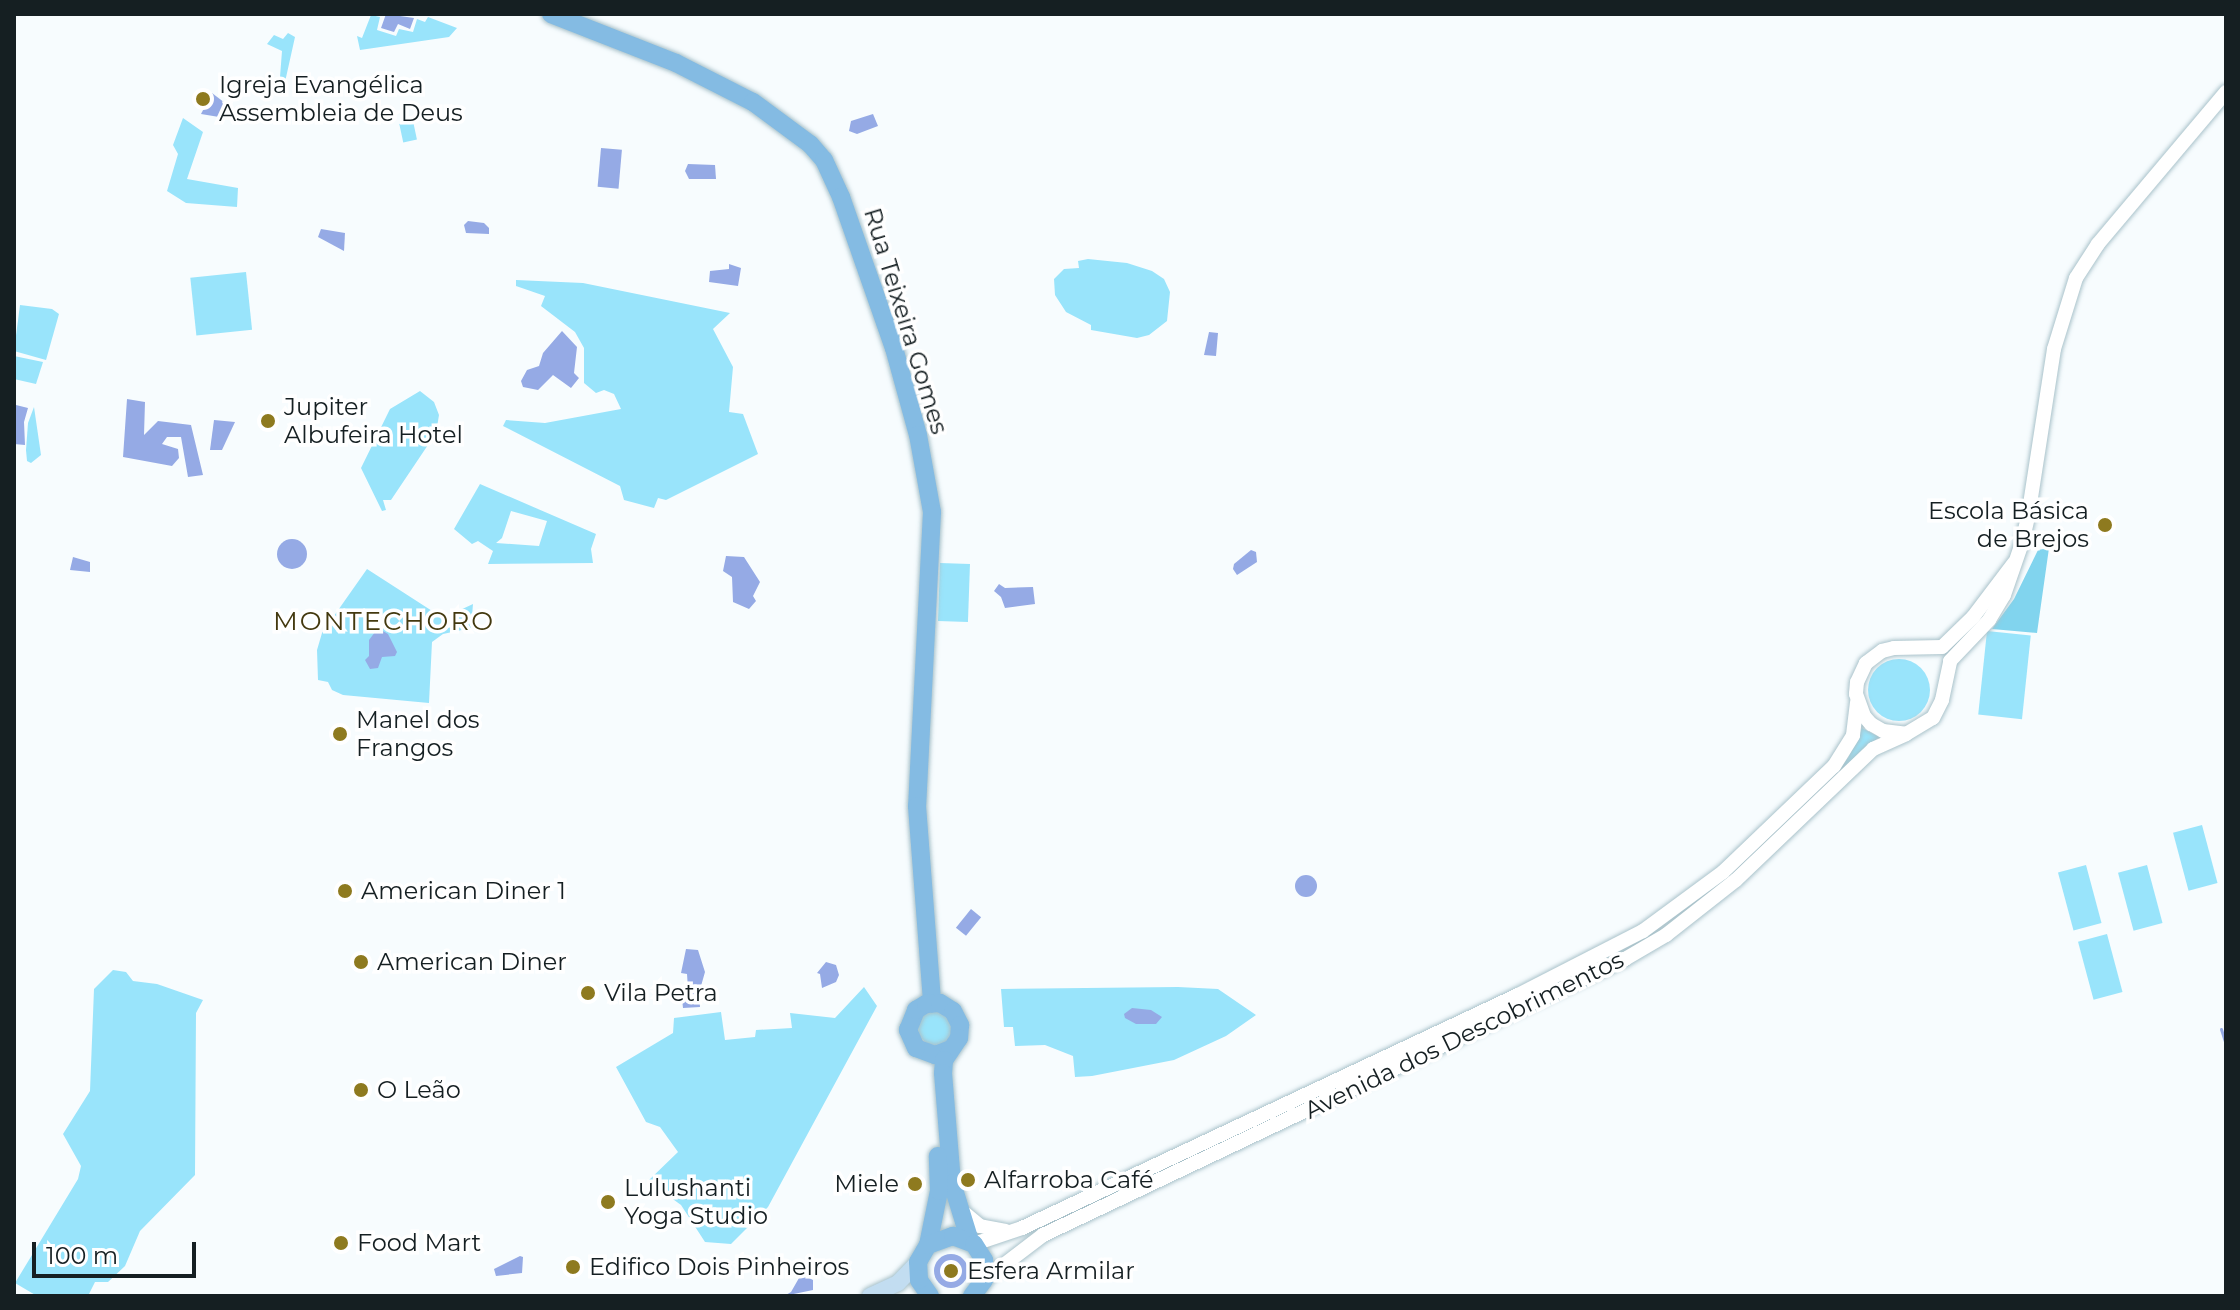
<!DOCTYPE html>
<meta charset="utf-8">
<style>
body{margin:0}
#map{position:relative;width:2240px;height:1310px;overflow:hidden;background:#f7fcfe;font-family:Montserrat,sans-serif}
div>[style]{position:absolute}
.green>*{inset:0;background:#99e4fb;transform-origin:0 0}
.round{border-radius:50%}
.forest>*{inset:0;background:#81d4ee}
.water>*{inset:0;background:#95aae5;transform-origin:0 0}
.stream>*{height:3px;margin:-1.5px;padding:0 1.5px;transform-origin:1.5px;border-radius:1.5px;background:#95aae5}
.roads{filter:drop-shadow(0 0 2px #a9c2ca) drop-shadow(0 0 2px #a9c2ca)}
.tertiary>*{height:14px;margin:-7px;padding:0 7px;transform-origin:7px;border-radius:7px;background:#fff}
.secondary>*{height:16px;margin:-8px;padding:0 8px;transform-origin:8px;border-radius:8px;background:#c2ddf1}
.primary>*{height:18px;margin:-9px;padding:0 9px;transform-origin:9px;border-radius:9px;background:#84bbe3}
.dots>*{width:22px;height:22px;translate:-50% -50%;box-sizing:border-box;border:4px solid #fff;border-radius:50%}
span{translate:-50% -50%;white-space:nowrap;text-align:center;line-height:1.15;-webkit-text-stroke:7px #fff;paint-order:stroke}
.poi-label{font-size:24px;color:#151f22}
.left{translate:0 -50%;text-align:left}
.right{translate:-100% -50%;text-align:right}
.street-label{font-size:24px;color:#151f22}
.neighbourhood-label{font-size:26px;color:#43390f;letter-spacing:2px}
.frame{position:absolute;inset:0;border:16px solid #151f22;pointer-events:none}
.scale{position:absolute;left:32px;top:1242px;width:164px;height:36px;box-sizing:border-box;border:4px solid #151f22;border-top:0;padding-left:10px;font-size:24px;line-height:28px;white-space:nowrap;color:#151f22;-webkit-text-stroke:6px #fff;paint-order:stroke}
</style>
<div id="map">
<div class="green">
<i style="clip-path:polygon(371px 15px,380px 17px,377px 30px,396px 36px,399px 29px,413px 32px,417px 19px,425px 22px,428px 17px,457px 28px,449px 37px,360px 50px,357px 36px,362px 38px)"></i>
<i style="clip-path:polygon(288px 33px,295px 37px,285px 82px,280px 77px,282px 51px,267px 44px,274px 35px,283px 39px)"></i>
<i style="clip-path:polygon(183px 118px,203px 132px,187px 179px,238px 188px,237px 207px,186px 203px,167px 191px,178px 154px,173px 145px)"></i>
<i style="left:413px;top:121px;width:19px;height:14px;rotate:78deg"></i>
<i style="clip-path:polygon(1088px 259px,1127px 263px,1152px 271px,1164px 279px,1170px 292px,1167px 321px,1149px 335px,1137px 338px,1091px 330px,1091px 325px,1066px 312px,1055px 295px,1054px 279px,1064px 269px,1079px 268px,1078px 261px)"></i>
<i style="left:246px;top:272px;width:58px;height:56px;rotate:84deg"></i>
<i style="clip-path:polygon(516px 280px,583px 283px,730px 313px,713px 329px,733px 367px,729px 412px,743px 414px,758px 454px,666px 500px,658px 498px,654px 508px,624px 500px,620px 486px,503px 426px,506px 420px,545px 423px,621px 409px,614px 394px,604px 390px,596px 393px,584px 383px,584px 348px,575px 332px,541px 306px,545px 296px,516px 286px)"></i>
<i style="clip-path:polygon(20px 305px,52px 309px,59px 314px,46px 360px,14px 351px)"></i>
<i style="clip-path:polygon(14px 356px,43px 362px,36px 384px,14px 379px)"></i>
<i style="clip-path:polygon(420px 391px,434px 402px,439px 415px,436px 433px,391px 500px,383px 500px,386px 510px,382px 511px,361px 468px,390px 409px)"></i>
<i style="clip-path:polygon(34px 407px,41px 455px,31px 463px,27px 461px,26px 450px,28px 423px)"></i>
<i style="clip-path:polygon(evenodd,480px 484px,596px 534px,591px 549px,593px 563px,488px 564px,493px 551px,478px 541px,472px 544px,454px 529px,480px 484px,511px 511px,547px 521px,539px 546px,496px 543px,502px 538px,511px 511px)"></i>
<i style="left:940px;top:563px;width:30px;height:58px;rotate:2deg"></i>
<i style="clip-path:polygon(367px 569px,443px 618px,473px 604px,471px 628px,443px 634px,432px 642px,429px 703px,343px 695px,332px 690px,328px 682px,318px 680px,317px 650px,322px 633px)"></i>
<i style="left:1987px;top:631px;width:44px;height:84px;rotate:6deg"></i>
<i class="round" style="left:1868px;top:659px;width:62px;height:62px"></i>
<i style="clip-path:polygon(1862px 728px,1879px 737px,1705px 897px,1848px 758px)"></i>
<i style="left:2202px;top:825px;width:60px;height:30px;rotate:75deg"></i>
<i style="left:2086px;top:865px;width:60px;height:29px;rotate:75deg"></i>
<i style="left:2147px;top:865px;width:60px;height:30px;rotate:75deg"></i>
<i style="left:2107px;top:934px;width:60px;height:30px;rotate:75deg"></i>
<i style="clip-path:polygon(113px 970px,126px 972px,133px 981px,157px 984px,203px 1000px,196px 1013px,195px 1175px,140px 1231px,125px 1266px,108px 1282px,95px 1282px,88px 1296px,37px 1296px,15px 1283px,78px 1179px,81px 1166px,63px 1134px,90px 1091px,94px 989px)"></i>
<i style="clip-path:polygon(864px 987px,877px 1006px,768px 1207px,731px 1244px,705px 1242px,681px 1205px,648px 1181px,678px 1152px,660px 1127px,646px 1122px,616px 1067px,673px 1033px,674px 1018px,721px 1012px,725px 1040px,755px 1037px,756px 1030px,792px 1028px,790px 1013px,835px 1018px)"></i>
<i style="clip-path:polygon(1178px 987px,1218px 989px,1256px 1015px,1226px 1036px,1174px 1060px,1092px 1076px,1075px 1077px,1073px 1056px,1045px 1045px,1015px 1046px,1013px 1027px,1004px 1027px,1001px 989px)"></i>
<i class="round" style="left:918px;top:1011px;width:34px;height:34px"></i>
</div>
<div class="forest">
<i style="clip-path:polygon(2049px 548px,2037px 633px,1992px 629px,2014px 599px,2038px 550px)"></i>
</div>
<div class="water">
<i style="clip-path:polygon(386px 14px,414px 18px,410px 29px,398px 24px,394px 32px,381px 28px)"></i>
<i style="clip-path:polygon(212px 93px,225px 103px,229px 112px,225px 118px,201px 114px)"></i>
<i style="clip-path:polygon(873px 114px,878px 126px,857px 134px,849px 131px,851px 121px)"></i>
<i style="left:601px;top:148px;width:21px;height:39px;rotate:5deg"></i>
<i style="clip-path:polygon(688px 164px,715px 165px,716px 179px,689px 179px,685px 171px)"></i>
<i style="clip-path:polygon(468px 221px,484px 223px,489px 228px,489px 234px,466px 233px,464px 225px)"></i>
<i style="clip-path:polygon(321px 229px,345px 233px,344px 251px,318px 237px)"></i>
<i style="clip-path:polygon(729px 264px,741px 268px,738px 286px,709px 282px,710px 271px,729px 269px)"></i>
<i style="clip-path:polygon(562px 331px,577px 347px,574px 373px,579px 378px,571px 388px,553px 375px,538px 390px,523px 387px,521px 381px,527px 370px,539px 366px,543px 353px)"></i>
<i style="clip-path:polygon(1209px 332px,1218px 333px,1216px 356px,1204px 355px)"></i>
<i style="clip-path:polygon(127px 399px,145px 402px,144px 435px,158px 421px,191px 425px,203px 475px,188px 477px,181px 437px,167px 437px,162px 444px,178px 449px,179px 458px,172px 466px,123px 457px)"></i>
<i style="clip-path:polygon(16px 405px,28px 408px,24px 422px,25px 445px,14px 444px)"></i>
<i style="clip-path:polygon(214px 420px,235px 422px,222px 450px,210px 450px)"></i>
<i class="round" style="left:277px;top:539px;width:30px;height:30px"></i>
<i style="clip-path:polygon(1251px 550px,1256px 552px,1257px 562px,1237px 575px,1233px 569px,1234px 564px)"></i>
<i style="clip-path:polygon(726px 556px,744px 557px,760px 582px,753px 596px,756px 601px,749px 609px,733px 602px,732px 577px,723px 571px)"></i>
<i style="clip-path:polygon(73px 557px,90px 562px,90px 572px,70px 570px)"></i>
<i style="clip-path:polygon(999px 584px,1005px 588px,1033px 587px,1035px 604px,1005px 608px,1001px 597px,994px 591px)"></i>
<i style="clip-path:polygon(378px 628px,388px 634px,397px 652px,395px 656px,382px 657px,378px 668px,370px 669px,365px 660px,369px 656px,369px 640px)"></i>
<i class="round" style="left:1295px;top:875px;width:22px;height:22px"></i>
<i style="left:971px;top:909px;width:13px;height:24px;rotate:39deg"></i>
<i style="clip-path:polygon(686px 949px,698px 950px,705px 972px,699px 993px,700px 1007px,683px 1008px,681px 990px,688px 989px,687px 974px,681px 973px)"></i>
<i style="clip-path:polygon(826px 962px,836px 965px,839px 975px,836px 982px,822px 988px,820px 974px,817px 973px)"></i>
<i style="clip-path:polygon(1132px 1008px,1151px 1010px,1162px 1017px,1156px 1024px,1136px 1024px,1125px 1018px,1124px 1014px)"></i>
<i class="round" style="left:934px;top:1254px;width:34px;height:34px"></i>
<i style="clip-path:polygon(520px 1256px,523px 1257px,522px 1273px,496px 1276px,494px 1269px)"></i>
<i style="clip-path:polygon(807px 1277px,813px 1280px,813px 1290px,784px 1296px,791px 1292px,799px 1278px)"></i>
</div>
<div class="stream">
<i style="left:2221px;top:1029px;width:16px;rotate:72deg"></i>
</div>
<div class="roads">
<div class="tertiary">
<i style="left:2014px;top:563px;width:68px;rotate:127.2deg"></i>
<i style="left:1973px;top:617px;width:43px;rotate:135.9deg"></i>
<i style="left:1942px;top:647px;width:48px;rotate:178.8deg"></i>
<i style="left:1894px;top:648px;width:12px;rotate:166deg"></i>
<i style="left:1882px;top:651px;width:20px;rotate:143deg"></i>
<i style="left:1866px;top:663px;width:21px;rotate:115deg"></i>
<i style="left:1857px;top:682px;width:12px;rotate:95deg"></i>
<i style="left:1856px;top:694px;width:23px;rotate:70deg"></i>
<i style="left:1864px;top:716px;width:11px;rotate:49deg"></i>
<i style="left:1871px;top:724px;width:14px;rotate:30deg"></i>
<i style="left:1883px;top:731px;width:23px;rotate:7deg"></i>
<i style="left:1906px;top:734px;width:31px;rotate:-31deg"></i>
<i style="left:1933px;top:718px;width:20px;rotate:-63deg"></i>
<i style="left:1942px;top:700px;width:40px;rotate:-78deg"></i>
<i style="left:1950px;top:661px;width:57px;rotate:-46.4deg"></i>
<i style="left:1989px;top:620px;width:29px;rotate:-59deg"></i>
<i style="left:2004px;top:595px;width:55px;rotate:-70.9deg"></i>
<i style="left:2022px;top:543px;width:27px;rotate:-77deg"></i>
<i style="left:2028px;top:517px;width:170px;rotate:-81.2deg"></i>
<i style="left:2054px;top:349px;width:74px;rotate:-72.8deg"></i>
<i style="left:2076px;top:278px;width:40px;rotate:-57.1deg"></i>
<i style="left:2098px;top:244px;width:199px;rotate:-49.9deg"></i>
<i style="left:961px;top:1210px;width:25px;rotate:40deg"></i>
<i style="left:980px;top:1226px;width:26px;rotate:11deg"></i>
<i style="left:974px;top:1244px;width:51px;rotate:-18.4deg"></i>
<i style="left:1022px;top:1228px;width:548px;rotate:-25.16deg"></i>
<i style="left:1518px;top:995px;width:140px;rotate:-27.1deg"></i>
<i style="left:1643px;top:931px;width:99px;rotate:-36.4deg"></i>
<i style="left:1723px;top:872px;width:153px;rotate:-43.7deg"></i>
<i style="left:1834px;top:766px;width:36px;rotate:-58deg"></i>
<i style="left:1853px;top:735px;width:33px;rotate:-83deg"></i>
<i style="left:984px;top:1280px;width:74px;rotate:-37.3deg"></i>
<i style="left:1043px;top:1235px;width:644px;rotate:-25.37deg"></i>
<i style="left:1625px;top:959px;width:48px;rotate:-30.3deg"></i>
<i style="left:1666px;top:935px;width:89px;rotate:-38.2deg"></i>
<i style="left:1736px;top:880px;width:190px;rotate:-43.7deg"></i>
<i style="left:1873px;top:749px;width:36px;rotate:-24deg"></i>
</div>
<div class="secondary">
<i style="left:870px;top:1296px;width:31px;rotate:-25deg"></i>
<i style="left:898px;top:1283px;width:29px;rotate:-46deg"></i>
</div>
<div class="primary">
<i style="left:551px;top:14px;width:134px;rotate:21.4deg"></i>
<i style="left:676px;top:63px;width:86px;rotate:26.9deg"></i>
<i style="left:753px;top:102px;width:71px;rotate:36.4deg"></i>
<i style="left:810px;top:144px;width:21px;rotate:49deg"></i>
<i style="left:824px;top:160px;width:41px;rotate:65.3deg"></i>
<i style="left:841px;top:197px;width:160px;rotate:70.7deg"></i>
<i style="left:894px;top:348px;width:90px;rotate:74.6deg"></i>
<i style="left:918px;top:435px;width:78px;rotate:79.7deg"></i>
<i style="left:932px;top:512px;width:294px;rotate:92.9deg"></i>
<i style="left:917px;top:806px;width:198px;rotate:85.6deg"></i>
<i style="left:951px;top:1049px;width:17px;rotate:159deg"></i>
<i style="left:935px;top:1055px;width:20px;rotate:-160deg"></i>
<i style="left:916px;top:1048px;width:20px;rotate:-114deg"></i>
<i style="left:908px;top:1030px;width:22px;rotate:-68deg"></i>
<i style="left:916px;top:1010px;width:12px;rotate:-31deg"></i>
<i style="left:926px;top:1004px;width:14px;rotate:-4deg"></i>
<i style="left:940px;top:1003px;width:15px;rotate:32deg"></i>
<i style="left:953px;top:1011px;width:16px;rotate:63deg"></i>
<i style="left:960px;top:1025px;width:13px;rotate:94deg"></i>
<i style="left:959px;top:1038px;width:27px;rotate:124deg"></i>
<i style="left:944px;top:1060px;width:13px;rotate:94deg"></i>
<i style="left:943px;top:1073px;width:110px;rotate:85.3deg"></i>
<i style="left:952px;top:1183px;width:61px;rotate:72.8deg"></i>
<i style="left:928px;top:1245px;width:55px;rotate:-78.5deg"></i>
<i style="left:939px;top:1191px;width:35px;rotate:-92deg"></i>
<i style="left:930px;top:1296px;width:19px;rotate:-125deg"></i>
<i style="left:919px;top:1280px;width:18px;rotate:-93deg"></i>
<i style="left:918px;top:1262px;width:20px;rotate:-60deg"></i>
<i style="left:928px;top:1245px;width:27px;rotate:-20deg"></i>
<i style="left:953px;top:1236px;width:22px;rotate:21deg"></i>
<i style="left:974px;top:1244px;width:19px;rotate:58deg"></i>
<i style="left:984px;top:1260px;width:20px;rotate:90deg"></i>
<i style="left:984px;top:1280px;width:20px;rotate:127deg"></i>
</div>
</div>
<div class="dots">
<i style="left:203px;top:99px;background:#8e7a1f"></i>
<i style="left:268px;top:421px;background:#8e7a1f"></i>
<i style="left:2105px;top:525px;background:#8e7a1f"></i>
<i style="left:340px;top:734px;background:#8e7a1f"></i>
<i style="left:345px;top:891px;background:#8e7a1f"></i>
<i style="left:361px;top:962px;background:#8e7a1f"></i>
<i style="left:588px;top:993px;background:#8e7a1f"></i>
<i style="left:361px;top:1090px;background:#8e7a1f"></i>
<i style="left:968px;top:1180px;background:#8e7a1f"></i>
<i style="left:915px;top:1184px;background:#8e7a1f"></i>
<i style="left:608px;top:1202px;background:#8e7a1f"></i>
<i style="left:341px;top:1243px;background:#8e7a1f"></i>
<i style="left:573px;top:1267px;background:#8e7a1f"></i>
<i style="left:951px;top:1271px;background:#8e7a1f"></i>
</div>
<div class="poi-label">
<span class="left" style="left:219px;top:99px">Igreja Evangélica<br>Assembleia de Deus</span>
<span class="left" style="left:284px;top:421px">Jupiter<br>Albufeira Hotel</span>
<span class="right" style="left:2089px;top:525px">Escola Básica<br>de Brejos</span>
<span class="left" style="left:356px;top:734px">Manel dos<br>Frangos</span>
<span class="left" style="left:361px;top:891px">American Diner 1</span>
<span class="left" style="left:377px;top:962px">American Diner</span>
<span class="left" style="left:604px;top:993px">Vila Petra</span>
<span class="left" style="left:377px;top:1090px">O Leão</span>
<span class="left" style="left:984px;top:1180px">Alfarroba Café</span>
<span class="right" style="left:899px;top:1184px">Miele</span>
<span class="left" style="left:624px;top:1202px">Lulushanti<br>Yoga Studio</span>
<span class="left" style="left:357px;top:1243px">Food Mart</span>
<span class="left" style="left:589px;top:1267px">Edifico Dois Pinheiros</span>
<span class="left" style="left:967px;top:1271px">Esfera Armilar</span>
</div>
<div class="street-label">
<span style="left:906px;top:321px;rotate:73deg">Rua Teixeira Gomes</span>
<span style="left:1464px;top:1035px;rotate:-26deg">Avenida dos Descobrimentos</span>
</div>
<div class="neighbourhood-label">
<span style="left:384px;top:622px">MONTECHORO</span>
</div>
<div class="frame"></div>
<div class="scale">100 m</div>
</div>
